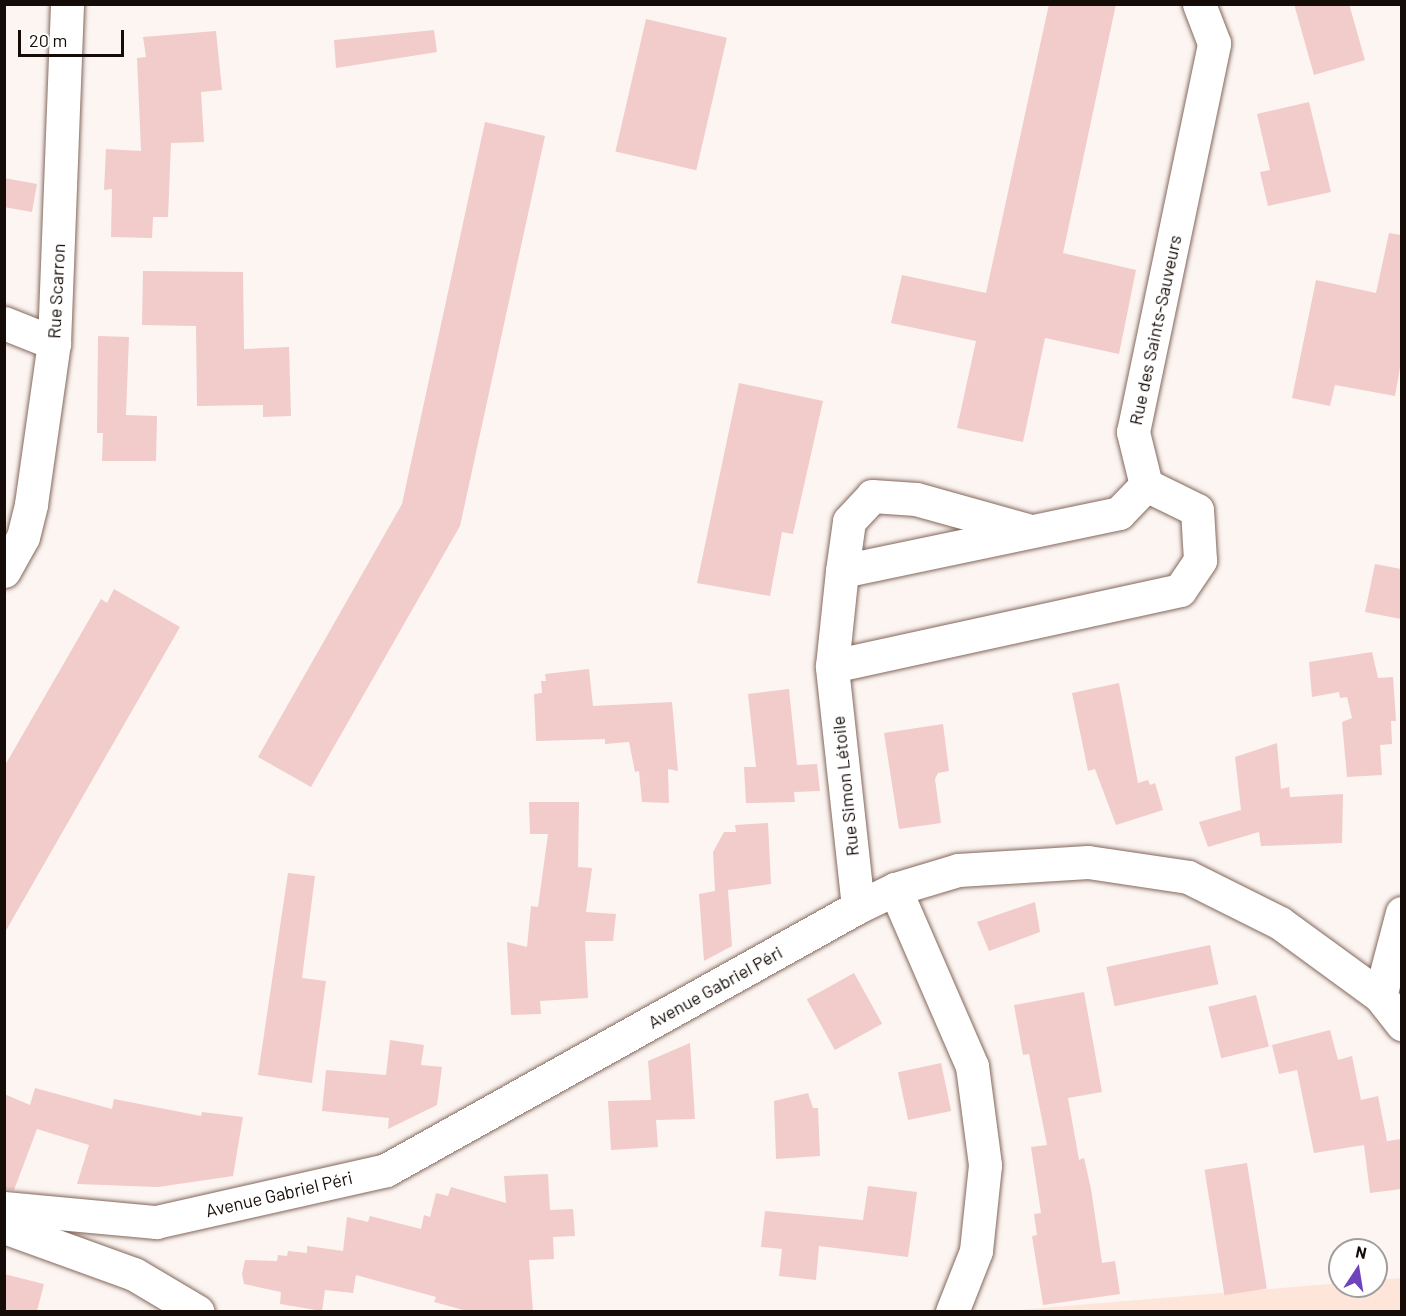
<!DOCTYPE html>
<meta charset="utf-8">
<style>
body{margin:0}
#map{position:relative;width:1406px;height:1316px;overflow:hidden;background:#fcf5f2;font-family:Barlow,sans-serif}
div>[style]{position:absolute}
.built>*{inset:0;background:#fde5da}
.building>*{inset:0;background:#f1ccca;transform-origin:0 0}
.roads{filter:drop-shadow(0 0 2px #84685c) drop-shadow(0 0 2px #84685c)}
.street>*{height:33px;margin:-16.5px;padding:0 16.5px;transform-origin:16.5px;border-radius:16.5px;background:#fff}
.secondary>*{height:33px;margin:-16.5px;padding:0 16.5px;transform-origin:16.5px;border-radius:16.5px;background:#fff}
span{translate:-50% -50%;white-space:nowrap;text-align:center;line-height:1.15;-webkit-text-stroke:5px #fff;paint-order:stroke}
.street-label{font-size:18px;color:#150b07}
.frame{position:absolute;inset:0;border:6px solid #150b07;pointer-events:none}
.north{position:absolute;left:1328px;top:1238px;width:60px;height:60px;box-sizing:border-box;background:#fff;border:2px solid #a19d9c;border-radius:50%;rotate:12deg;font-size:16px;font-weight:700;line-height:24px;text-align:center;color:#150b07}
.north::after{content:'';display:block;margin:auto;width:21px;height:27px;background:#6f43bb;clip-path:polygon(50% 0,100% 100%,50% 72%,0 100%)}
.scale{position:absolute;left:18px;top:30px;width:106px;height:27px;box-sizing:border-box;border:3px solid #150b07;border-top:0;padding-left:8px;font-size:18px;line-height:21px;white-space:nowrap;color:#150b07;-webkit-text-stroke:4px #fff;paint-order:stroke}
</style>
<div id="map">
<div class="built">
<i style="clip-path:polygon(1401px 1278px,1401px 1311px,1008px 1311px,1340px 1283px,1376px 1286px,1376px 1280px)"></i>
</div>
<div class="building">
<i style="clip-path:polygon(1049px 4px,1116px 4px,1063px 253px,1136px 270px,1119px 354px,1045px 338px,1023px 442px,957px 428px,976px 341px,891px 323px,902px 275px,986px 293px)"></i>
<i style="clip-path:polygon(1294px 4px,1349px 4px,1365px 60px,1314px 75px)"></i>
<i style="left:646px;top:19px;width:83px;height:136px;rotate:13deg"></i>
<i style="clip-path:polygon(434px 30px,437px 52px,336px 68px,334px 40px)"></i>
<i style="clip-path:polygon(216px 31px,222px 90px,201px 92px,204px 142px,171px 143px,168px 217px,153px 217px,152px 238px,111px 237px,112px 189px,104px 190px,106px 149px,141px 151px,137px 58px,146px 57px,143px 37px)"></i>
<i style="clip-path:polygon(1309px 102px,1331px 192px,1268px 206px,1260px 172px,1270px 170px,1257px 114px)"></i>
<i style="clip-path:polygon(485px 122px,545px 136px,460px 526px,311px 787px,258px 757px,402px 504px)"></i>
<i style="clip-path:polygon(4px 178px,37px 184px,32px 212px,4px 207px)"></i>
<i style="clip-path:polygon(1389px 233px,1401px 235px,1401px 362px,1395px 396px,1335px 385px,1330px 406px,1292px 398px,1316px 280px,1376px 293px)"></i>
<i style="clip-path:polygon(143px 271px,243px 272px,244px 349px,289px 347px,291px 416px,263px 417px,263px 405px,197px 406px,196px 326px,142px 325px)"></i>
<i style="clip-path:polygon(98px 336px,129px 337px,126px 415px,157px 416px,156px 461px,102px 461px,103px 433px,97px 433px)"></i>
<i style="clip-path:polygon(739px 383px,823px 401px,793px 534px,782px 532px,770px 596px,697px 583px)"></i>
<i style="clip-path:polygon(1375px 564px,1401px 569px,1401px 619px,1365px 612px)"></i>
<i style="clip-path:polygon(114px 589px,180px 627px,4px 934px,4px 767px,101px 599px,107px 603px)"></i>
<i style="clip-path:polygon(1372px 652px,1378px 678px,1393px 677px,1396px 721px,1391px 721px,1392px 744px,1380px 745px,1382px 775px,1347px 777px,1342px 722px,1352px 718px,1347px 697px,1340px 698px,1339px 692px,1312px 697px,1309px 662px)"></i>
<i style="clip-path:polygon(589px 669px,593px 706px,672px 702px,678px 771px,668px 769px,669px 803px,642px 802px,639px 771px,635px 772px,629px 742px,605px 744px,605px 739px,536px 741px,534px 694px,542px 693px,541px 681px,546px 681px,545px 674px)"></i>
<i style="clip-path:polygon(1119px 683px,1138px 783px,1148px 780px,1150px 785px,1155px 783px,1163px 810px,1116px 825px,1095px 769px,1088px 771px,1072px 693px)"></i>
<i style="clip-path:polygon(789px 689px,797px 765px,817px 764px,820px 791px,794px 792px,795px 802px,746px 803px,744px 767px,756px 767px,748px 694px)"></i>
<i style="clip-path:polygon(943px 724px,949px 771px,938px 773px,935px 779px,941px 823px,899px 829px,884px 733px)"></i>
<i style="clip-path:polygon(1277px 743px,1281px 789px,1289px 787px,1290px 797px,1343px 794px,1342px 843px,1261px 846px,1259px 832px,1208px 847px,1199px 822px,1241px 810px,1235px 757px)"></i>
<i style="clip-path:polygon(529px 802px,579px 802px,578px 867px,592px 868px,586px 912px,616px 914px,613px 941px,585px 941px,588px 998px,540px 1001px,541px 1014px,511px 1015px,507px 942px,527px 947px,531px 906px,538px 907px,548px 834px,530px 834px)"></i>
<i style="clip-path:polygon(768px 823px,771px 884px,728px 890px,732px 946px,704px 961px,699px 894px,715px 891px,713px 852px,724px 832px,736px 832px,735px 825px)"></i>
<i style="clip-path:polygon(288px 873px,315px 876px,302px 978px,326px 981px,312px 1083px,258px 1075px)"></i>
<i style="clip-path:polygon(1035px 902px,1040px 932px,989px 951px,977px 922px)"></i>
<i style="left:1210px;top:945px;width:40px;height:106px;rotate:78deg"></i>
<i style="left:854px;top:973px;width:58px;height:54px;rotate:61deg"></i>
<i style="clip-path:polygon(1084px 992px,1102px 1092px,1068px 1098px,1079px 1160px,1084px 1158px,1091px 1189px,1102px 1263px,1115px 1261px,1120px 1294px,1043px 1305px,1032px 1236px,1037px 1235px,1034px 1214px,1041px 1213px,1031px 1147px,1047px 1145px,1029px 1054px,1023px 1055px,1014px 1005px)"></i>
<i style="left:1256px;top:995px;width:53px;height:49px;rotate:76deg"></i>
<i style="clip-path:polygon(1330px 1030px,1338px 1060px,1352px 1056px,1361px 1100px,1378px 1096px,1387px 1141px,1375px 1143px,1401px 1139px,1401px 1189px,1370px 1193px,1364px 1145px,1314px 1153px,1297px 1070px,1279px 1074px,1272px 1045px)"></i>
<i style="clip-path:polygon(390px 1040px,424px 1045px,421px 1065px,442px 1067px,437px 1105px,388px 1129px,389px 1118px,322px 1111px,326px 1070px,386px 1075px)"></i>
<i style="clip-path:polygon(690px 1043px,695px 1119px,656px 1120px,658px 1147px,611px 1150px,608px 1101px,651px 1100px,648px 1061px)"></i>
<i style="left:941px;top:1063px;width:49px;height:44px;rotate:78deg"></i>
<i style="clip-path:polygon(35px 1088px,112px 1109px,114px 1099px,201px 1116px,202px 1112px,243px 1117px,233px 1176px,158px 1187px,77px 1184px,89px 1145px,37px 1129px,14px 1190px,4px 1189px,4px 1094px,30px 1105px)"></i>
<i style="clip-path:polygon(808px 1093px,813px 1108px,818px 1108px,820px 1156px,776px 1159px,774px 1101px)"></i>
<i style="left:1247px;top:1163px;width:127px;height:43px;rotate:81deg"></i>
<i style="clip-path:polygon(548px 1174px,550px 1210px,573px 1209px,575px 1236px,553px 1237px,554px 1259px,529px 1260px,533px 1311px,467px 1311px,434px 1302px,436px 1297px,356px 1275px,353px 1293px,325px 1290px,322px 1311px,280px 1304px,281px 1292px,244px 1284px,242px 1274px,245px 1260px,277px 1261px,278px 1255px,287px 1256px,288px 1251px,307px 1253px,307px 1246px,343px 1251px,347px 1217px,368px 1222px,370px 1216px,421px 1229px,424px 1215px,430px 1217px,436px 1193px,448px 1196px,451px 1187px,506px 1203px,504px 1176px)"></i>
<i style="clip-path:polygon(868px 1186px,917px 1192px,908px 1257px,819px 1246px,816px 1280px,779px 1276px,782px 1249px,761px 1247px,765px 1211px,863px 1220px)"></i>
<i style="clip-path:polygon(4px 1274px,44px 1284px,37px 1311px,4px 1311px)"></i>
</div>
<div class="roads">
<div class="street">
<i style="left:4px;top:323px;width:54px;rotate:21.8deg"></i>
<i style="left:4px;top:571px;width:39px;rotate:-61deg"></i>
<i style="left:23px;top:537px;width:34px;rotate:-76deg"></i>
<i style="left:31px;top:504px;width:163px;rotate:-81.9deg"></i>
<i style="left:54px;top:343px;width:339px;rotate:-87.8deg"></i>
<i style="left:842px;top:571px;width:50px;rotate:-82deg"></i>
<i style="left:849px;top:521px;width:34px;rotate:-47deg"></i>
<i style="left:872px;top:496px;width:44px;rotate:3.9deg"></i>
<i style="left:916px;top:499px;width:115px;rotate:15.6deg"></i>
<i style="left:832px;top:666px;width:356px;rotate:-12.3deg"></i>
<i style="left:1180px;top:590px;width:36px;rotate:-56deg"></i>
<i style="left:1200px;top:560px;width:50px;rotate:-93.4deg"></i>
<i style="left:1197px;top:510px;width:57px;rotate:-153.9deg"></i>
<i style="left:1146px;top:485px;width:55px;rotate:-103.8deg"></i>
<i style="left:1133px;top:432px;width:397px;rotate:-78.2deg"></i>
<i style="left:1214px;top:43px;width:42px;rotate:-111deg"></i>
<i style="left:895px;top:889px;width:193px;rotate:66.5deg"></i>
<i style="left:972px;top:1066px;width:100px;rotate:82.5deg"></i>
<i style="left:985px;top:1165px;width:86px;rotate:96deg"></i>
<i style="left:976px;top:1251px;width:66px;rotate:111.5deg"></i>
<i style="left:858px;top:907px;width:242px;rotate:-96.2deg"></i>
<i style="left:832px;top:666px;width:96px;rotate:-84deg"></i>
<i style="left:842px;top:571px;width:283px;rotate:-11.8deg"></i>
<i style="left:1119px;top:513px;width:39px;rotate:-46deg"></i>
<i style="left:1380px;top:996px;width:86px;rotate:-75.2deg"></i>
</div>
<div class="secondary">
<i style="left:4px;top:1208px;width:153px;rotate:5.3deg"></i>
<i style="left:156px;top:1222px;width:236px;rotate:-12.7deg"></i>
<i style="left:386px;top:1170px;width:540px;rotate:-29.13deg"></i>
<i style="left:858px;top:907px;width:41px;rotate:-25.9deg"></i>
<i style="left:895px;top:889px;width:66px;rotate:-16.8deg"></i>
<i style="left:958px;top:870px;width:130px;rotate:-3.5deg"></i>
<i style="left:1088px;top:862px;width:101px;rotate:8.5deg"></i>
<i style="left:1188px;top:877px;width:103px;rotate:26.6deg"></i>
<i style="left:1280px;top:923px;width:124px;rotate:36.1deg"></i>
<i style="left:1380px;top:996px;width:36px;rotate:52deg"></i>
<i style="left:4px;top:1227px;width:138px;rotate:19.9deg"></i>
<i style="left:134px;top:1274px;width:74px;rotate:30.7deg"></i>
</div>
</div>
<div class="street-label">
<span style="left:56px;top:291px;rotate:-87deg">Rue Scarron</span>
<span style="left:1155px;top:330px;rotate:-78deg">Rue des Saints-Sauveurs</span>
<span style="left:845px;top:786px;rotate:-96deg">Rue Simon Létoile</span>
<span style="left:715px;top:987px;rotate:-29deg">Avenue Gabriel Péri</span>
<span style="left:279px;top:1194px;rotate:-13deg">Avenue Gabriel Péri</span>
</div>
<div class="frame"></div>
<div class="north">N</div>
<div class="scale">20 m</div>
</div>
